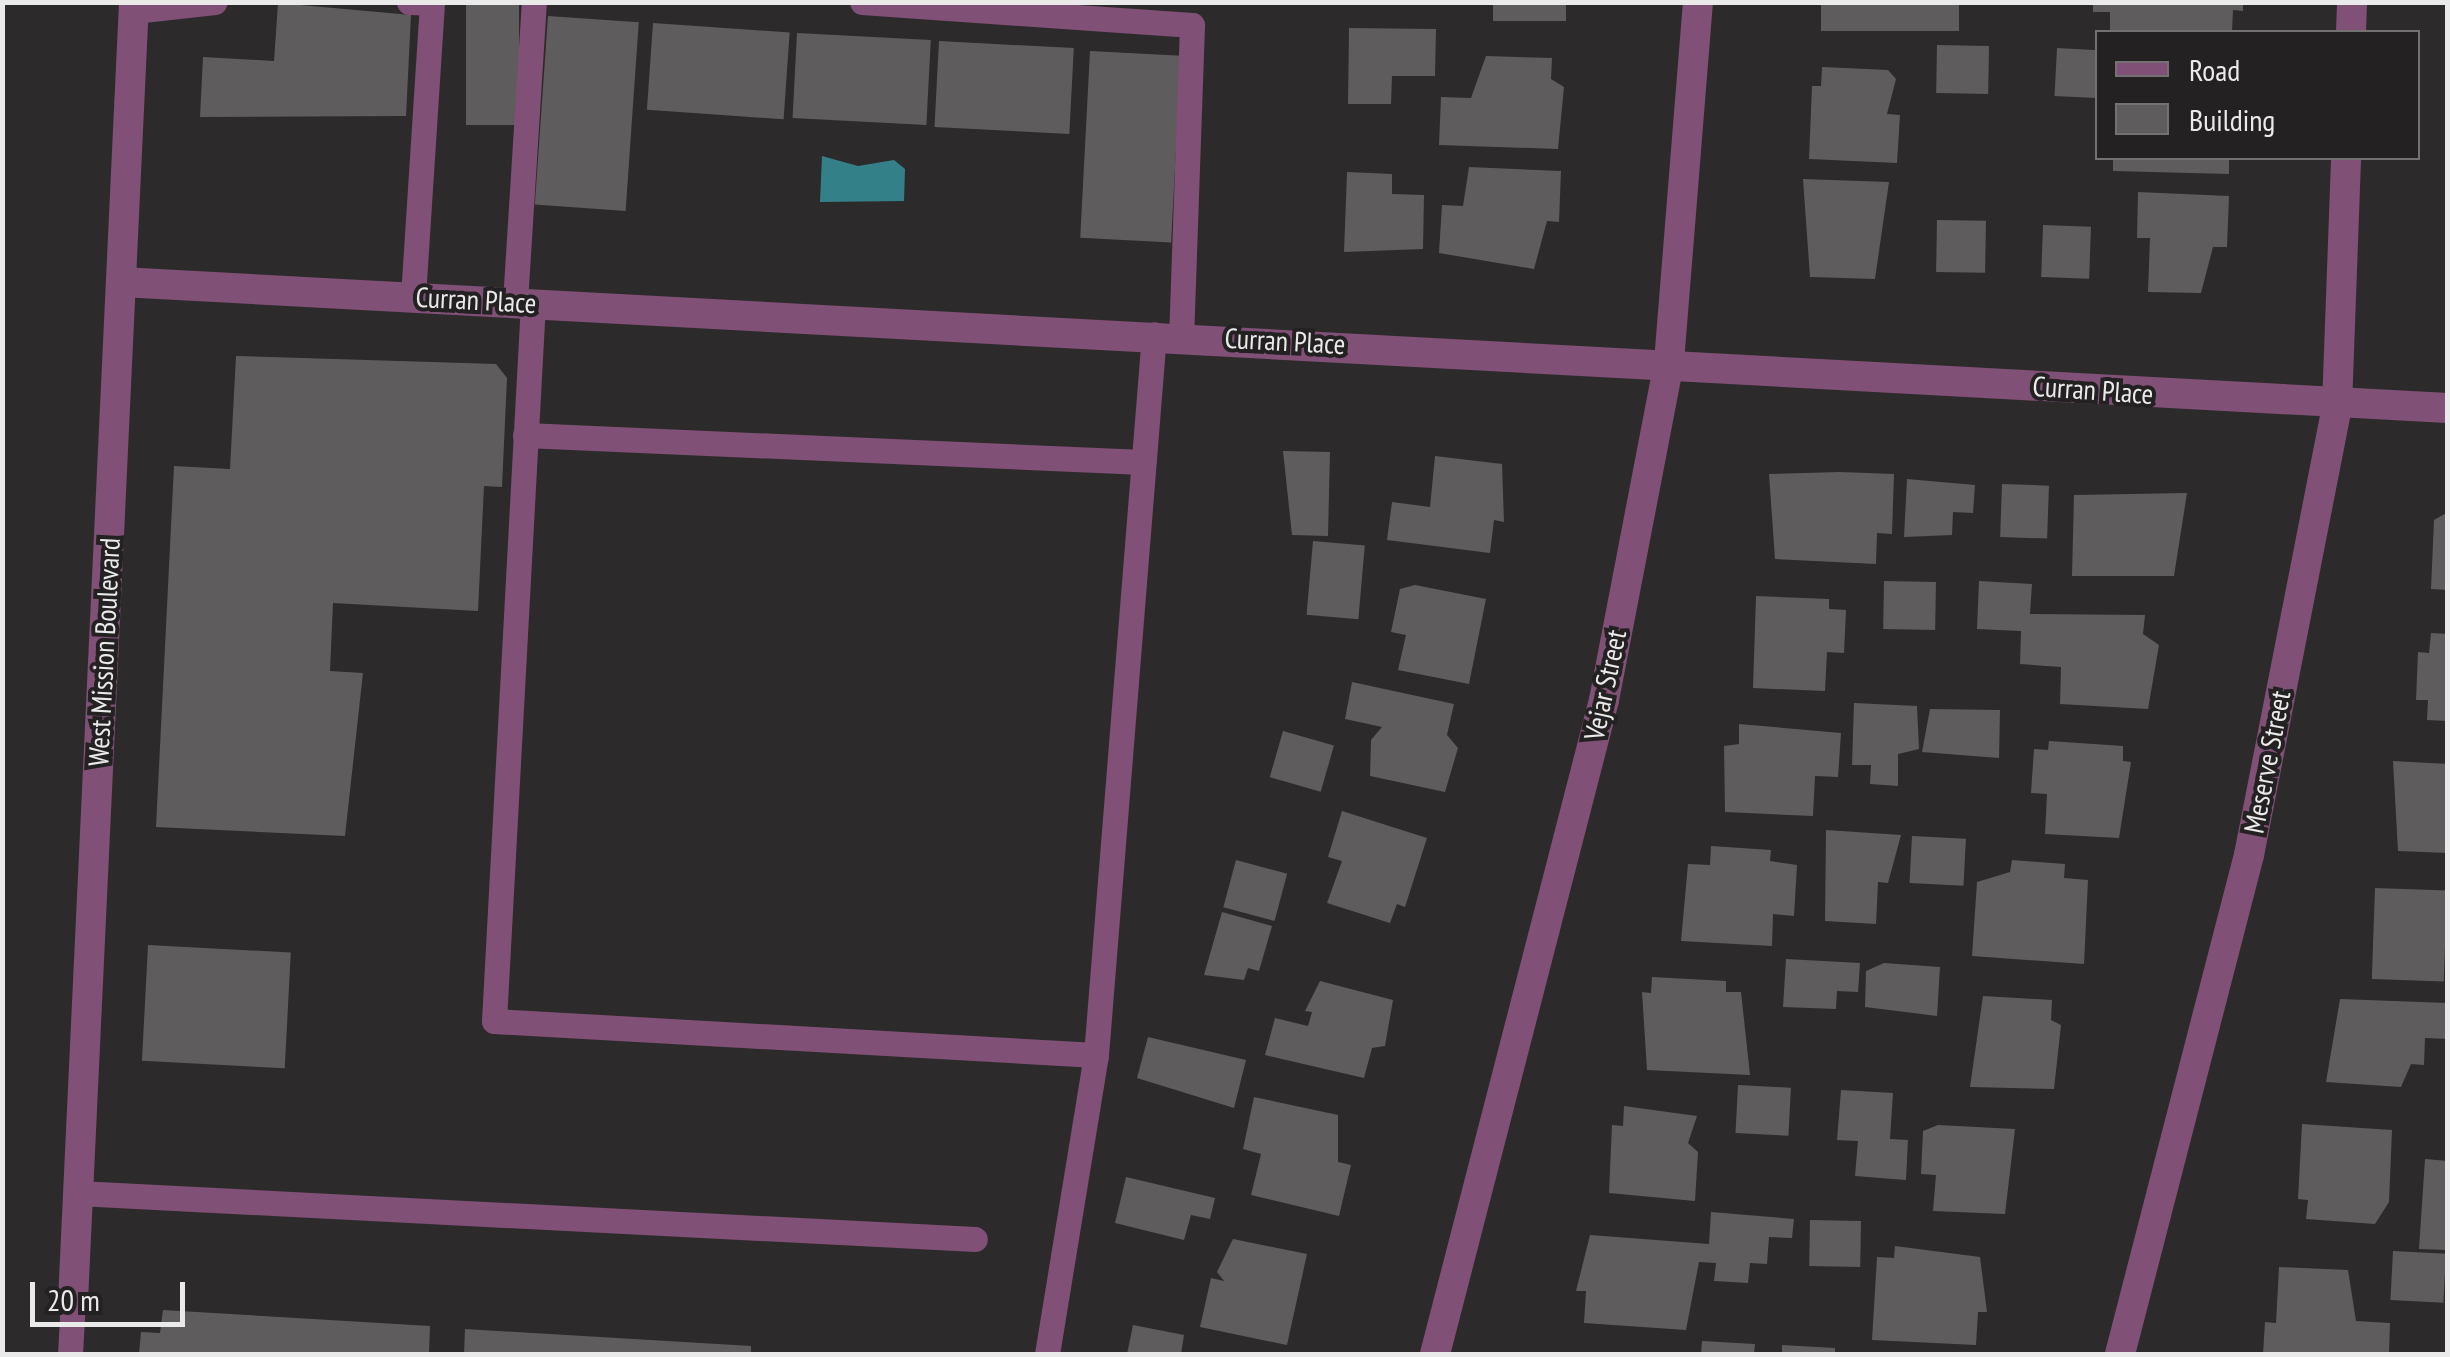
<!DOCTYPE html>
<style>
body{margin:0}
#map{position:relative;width:2450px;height:1357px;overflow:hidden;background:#2d2a2c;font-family:"PT Sans Narrow",sans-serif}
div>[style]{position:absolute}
.water>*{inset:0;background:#348089}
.building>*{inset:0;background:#5f5c5e;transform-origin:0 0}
.lane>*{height:25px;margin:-12.5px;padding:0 12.5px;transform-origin:12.5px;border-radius:12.5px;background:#815076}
.street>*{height:30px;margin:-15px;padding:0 15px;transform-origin:15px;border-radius:15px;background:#815076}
span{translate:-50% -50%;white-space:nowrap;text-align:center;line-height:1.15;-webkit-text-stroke:8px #232122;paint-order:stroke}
.street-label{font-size:28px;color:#ebeaeb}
.frame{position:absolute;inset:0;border:5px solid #ebeaeb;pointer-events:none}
.legend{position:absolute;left:2095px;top:30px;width:325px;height:130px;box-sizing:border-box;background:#232122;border:2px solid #737172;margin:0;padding:12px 18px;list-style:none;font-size:30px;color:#ebeaeb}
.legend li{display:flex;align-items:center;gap:20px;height:50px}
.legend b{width:50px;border:2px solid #737172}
.scale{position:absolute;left:30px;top:1282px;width:155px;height:45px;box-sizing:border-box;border:5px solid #ebeaeb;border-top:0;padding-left:12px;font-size:30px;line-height:35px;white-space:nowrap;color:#ebeaeb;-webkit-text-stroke:8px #232122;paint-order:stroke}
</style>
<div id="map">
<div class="water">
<i style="clip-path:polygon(822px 156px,858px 166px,894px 160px,905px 169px,904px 201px,820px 202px)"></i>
</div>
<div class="building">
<i style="left:466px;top:2px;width:53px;height:123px"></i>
<i style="left:1493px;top:2px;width:73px;height:19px"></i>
<i style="left:1821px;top:2px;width:138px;height:29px"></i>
<i style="clip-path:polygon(2093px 2px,2243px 2px,2243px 11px,2233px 10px,2232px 32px,2110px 32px,2110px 12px,2093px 12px)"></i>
<i style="clip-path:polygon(278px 3px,411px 15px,406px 116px,200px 117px,203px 57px,274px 61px)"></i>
<i style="left:548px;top:16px;width:91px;height:189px;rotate:4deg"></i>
<i style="left:653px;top:23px;width:137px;height:87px;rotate:4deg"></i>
<i style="clip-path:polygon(1349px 28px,1436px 29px,1435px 76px,1392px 76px,1391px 104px,1348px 104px)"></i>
<i style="left:797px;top:33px;width:134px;height:85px;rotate:3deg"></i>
<i style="left:939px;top:41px;width:135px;height:86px;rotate:3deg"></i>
<i style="left:1937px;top:45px;width:52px;height:48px;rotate:1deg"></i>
<i style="left:2057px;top:48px;width:41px;height:48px;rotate:3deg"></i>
<i style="left:1090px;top:51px;width:91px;height:187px;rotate:3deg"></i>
<i style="clip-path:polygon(1486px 56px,1552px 58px,1551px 79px,1564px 87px,1558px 149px,1439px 145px,1441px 97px,1471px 98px)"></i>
<i style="clip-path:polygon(1822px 67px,1888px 70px,1896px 79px,1887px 114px,1900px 115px,1897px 163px,1809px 159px,1812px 86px,1821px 86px)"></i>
<i style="clip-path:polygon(2113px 158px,2229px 158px,2229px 174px,2113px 171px)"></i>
<i style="clip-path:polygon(1469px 167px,1561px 171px,1559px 222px,1547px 221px,1534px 269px,1439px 253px,1442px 205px,1463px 206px)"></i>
<i style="clip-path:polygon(1347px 172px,1392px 174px,1392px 194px,1424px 195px,1423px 249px,1344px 252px)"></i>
<i style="clip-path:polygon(1803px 179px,1889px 182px,1875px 279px,1810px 277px)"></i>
<i style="clip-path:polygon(2138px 192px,2229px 196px,2227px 247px,2213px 247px,2201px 293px,2148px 292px,2150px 238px,2137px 238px)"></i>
<i style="left:1937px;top:220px;width:49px;height:52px;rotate:1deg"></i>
<i style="left:2043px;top:225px;width:48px;height:52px;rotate:2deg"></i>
<i style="clip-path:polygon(236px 356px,496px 364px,507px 378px,502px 487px,484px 486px,478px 611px,333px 603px,330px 671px,363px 673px,345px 836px,156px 827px,174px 466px,230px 469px)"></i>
<i style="clip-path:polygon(1283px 451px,1330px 452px,1328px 536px,1292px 535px)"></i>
<i style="clip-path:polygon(1435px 456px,1502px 464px,1504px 522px,1494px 520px,1490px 553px,1387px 540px,1392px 502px,1430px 507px)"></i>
<i style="clip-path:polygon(1840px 472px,1894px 474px,1892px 534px,1877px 533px,1876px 564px,1775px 559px,1769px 474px)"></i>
<i style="clip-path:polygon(1907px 479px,1975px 485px,1973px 513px,1953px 512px,1952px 535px,1904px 537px)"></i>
<i style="left:2002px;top:484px;width:47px;height:53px;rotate:2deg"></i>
<i style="clip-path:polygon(2187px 493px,2174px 576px,2072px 576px,2074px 495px)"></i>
<i style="clip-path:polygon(2448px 512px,2448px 590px,2431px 589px,2434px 520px)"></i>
<i style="left:1313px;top:541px;width:52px;height:74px;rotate:5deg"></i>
<i style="left:1884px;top:581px;width:52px;height:48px;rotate:1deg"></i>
<i style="clip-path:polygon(1979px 581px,2032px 584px,2030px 614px,2145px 615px,2143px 634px,2159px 645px,2148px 709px,2060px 704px,2061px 667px,2020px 664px,2021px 631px,1977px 629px)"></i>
<i style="clip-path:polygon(1415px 585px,1486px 599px,1469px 684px,1398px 670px,1406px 635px,1391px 632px,1400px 589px)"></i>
<i style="clip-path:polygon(1756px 596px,1829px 599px,1829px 609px,1846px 610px,1844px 653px,1827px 652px,1825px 691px,1753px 688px)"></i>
<i style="clip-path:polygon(2431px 633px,2448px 634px,2448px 721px,2427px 720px,2428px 700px,2416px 700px,2418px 652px,2429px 653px)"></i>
<i style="clip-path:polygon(1352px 682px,1454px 704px,1447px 735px,1458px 748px,1445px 792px,1370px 776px,1371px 740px,1382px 727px,1345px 719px)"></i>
<i style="clip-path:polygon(1854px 703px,1917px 706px,1919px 749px,1898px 754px,1898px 786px,1870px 784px,1871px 765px,1852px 765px)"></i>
<i style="clip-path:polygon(1930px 709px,2000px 710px,1999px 758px,1922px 752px)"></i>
<i style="clip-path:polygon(1739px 724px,1841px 733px,1838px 777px,1815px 776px,1813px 816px,1725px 812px,1724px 746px,1739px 744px)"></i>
<i style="left:1283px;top:731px;width:53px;height:48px;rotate:16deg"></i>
<i style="clip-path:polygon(2049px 741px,2123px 746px,2123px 761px,2131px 762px,2119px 838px,2045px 834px,2047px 794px,2031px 793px,2034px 749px,2048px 750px)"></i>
<i style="clip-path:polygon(2393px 761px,2448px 764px,2448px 853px,2398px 851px)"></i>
<i style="clip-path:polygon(1342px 811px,1427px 838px,1405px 907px,1397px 904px,1390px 923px,1327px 903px,1342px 861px,1328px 857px)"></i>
<i style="clip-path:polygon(1826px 830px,1901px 835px,1888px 883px,1878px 882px,1876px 924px,1825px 921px)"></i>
<i style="left:1912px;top:836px;width:54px;height:47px;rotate:3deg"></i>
<i style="clip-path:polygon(1711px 846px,1771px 850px,1770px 861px,1797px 865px,1794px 916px,1773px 914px,1772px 946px,1681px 941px,1688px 864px,1710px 865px)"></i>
<i style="left:1236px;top:860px;width:53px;height:49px;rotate:15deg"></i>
<i style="clip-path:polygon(2012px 860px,2065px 864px,2064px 878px,2088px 880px,2084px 964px,1972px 956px,1977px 882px,2010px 872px)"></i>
<i style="left:2375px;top:888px;width:72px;height:91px;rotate:2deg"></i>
<i style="clip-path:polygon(1222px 912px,1272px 926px,1259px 971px,1248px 968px,1244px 980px,1204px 975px)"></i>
<i style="left:148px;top:945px;width:143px;height:116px;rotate:3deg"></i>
<i style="clip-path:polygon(1786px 959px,1860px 963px,1858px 992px,1837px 991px,1836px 1009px,1783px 1007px)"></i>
<i style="clip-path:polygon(1884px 963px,1940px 967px,1937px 1016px,1865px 1007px,1866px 971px)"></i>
<i style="clip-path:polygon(1652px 977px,1726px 981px,1726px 992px,1741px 992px,1750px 1075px,1647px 1070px,1642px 992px,1651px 993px)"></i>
<i style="clip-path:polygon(1320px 981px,1393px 1000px,1385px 1046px,1372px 1048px,1364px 1078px,1265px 1055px,1275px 1018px,1308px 1026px,1312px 1012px,1305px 1011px)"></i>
<i style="clip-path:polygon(1983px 996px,2052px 1000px,2051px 1020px,2061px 1025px,2054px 1089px,1970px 1087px)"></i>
<i style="clip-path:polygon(2340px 999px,2448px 1003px,2448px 1039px,2425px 1038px,2424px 1065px,2411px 1064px,2401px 1087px,2326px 1082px)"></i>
<i style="clip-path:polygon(1148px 1037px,1246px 1060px,1234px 1108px,1137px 1078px)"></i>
<i style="left:1738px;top:1085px;width:53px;height:48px;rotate:3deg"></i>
<i style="clip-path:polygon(1841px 1090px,1893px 1093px,1890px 1139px,1908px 1140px,1906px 1180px,1855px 1176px,1858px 1141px,1837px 1140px)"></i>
<i style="clip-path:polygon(1254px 1097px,1338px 1115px,1338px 1162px,1351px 1165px,1339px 1216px,1251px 1195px,1261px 1154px,1243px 1149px)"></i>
<i style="clip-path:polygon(1624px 1106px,1697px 1116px,1688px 1143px,1698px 1152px,1695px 1201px,1609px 1193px,1612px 1125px,1623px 1126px)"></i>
<i style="clip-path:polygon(2302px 1124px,2392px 1130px,2389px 1202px,2375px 1224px,2306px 1219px,2308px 1200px,2298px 1199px)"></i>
<i style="clip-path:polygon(1938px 1125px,2015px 1129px,2005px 1214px,1933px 1211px,1936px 1175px,1921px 1174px,1923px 1131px)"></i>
<i style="clip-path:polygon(2425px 1159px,2448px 1161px,2448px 1250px,2419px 1249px)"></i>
<i style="clip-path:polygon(1126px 1177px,1215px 1198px,1210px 1219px,1191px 1215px,1184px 1240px,1115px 1223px)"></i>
<i style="clip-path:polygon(1711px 1212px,1794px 1219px,1792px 1238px,1769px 1237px,1767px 1264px,1750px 1263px,1748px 1283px,1714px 1281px,1716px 1263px,1699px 1262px,1686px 1330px,1584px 1323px,1586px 1291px,1576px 1291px,1590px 1235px,1709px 1244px)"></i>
<i style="left:1810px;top:1220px;width:51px;height:46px;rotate:1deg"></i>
<i style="clip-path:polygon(1233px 1239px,1307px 1254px,1287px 1345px,1200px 1327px,1211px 1278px,1224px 1281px,1217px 1272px)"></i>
<i style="clip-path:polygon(1895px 1246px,1980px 1257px,1987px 1312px,1978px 1312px,1976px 1345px,1872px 1340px,1877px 1257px,1894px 1258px)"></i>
<i style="left:2393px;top:1251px;width:53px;height:49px;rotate:3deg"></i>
<i style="clip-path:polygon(2279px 1267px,2348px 1270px,2356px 1321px,2390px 1323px,2389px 1354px,2263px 1354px,2265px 1322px,2276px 1323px)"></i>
<i style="clip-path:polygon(163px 1310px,430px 1326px,429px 1354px,139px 1354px,141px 1332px,160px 1333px)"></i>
<i style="clip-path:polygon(1133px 1325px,1184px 1335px,1181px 1354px,1127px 1354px)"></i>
<i style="clip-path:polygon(465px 1329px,751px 1346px,751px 1354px,464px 1354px)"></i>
<i style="clip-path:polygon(1702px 1341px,1755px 1344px,1754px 1354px,1701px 1354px)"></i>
<i style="clip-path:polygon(1782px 1345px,1835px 1348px,1835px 1354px,1782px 1354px)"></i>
</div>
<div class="lane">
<i style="left:409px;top:2px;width:23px;rotate:2deg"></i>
<i style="left:432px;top:3px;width:295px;rotate:93.7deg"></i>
<i style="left:862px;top:2px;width:331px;rotate:4deg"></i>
<i style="left:1192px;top:25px;width:311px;rotate:92deg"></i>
<i style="left:134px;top:11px;width:81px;rotate:-6.3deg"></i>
<i style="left:515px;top:302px;width:301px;rotate:-86.4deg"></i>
<i style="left:533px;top:303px;width:719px;rotate:93.11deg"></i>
<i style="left:494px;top:1021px;width:603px;rotate:3.23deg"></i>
<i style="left:1096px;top:1055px;width:723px;rotate:-85.4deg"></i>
<i style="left:525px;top:435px;width:619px;rotate:2.5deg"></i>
<i style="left:78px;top:1193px;width:898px;rotate:2.94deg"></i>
<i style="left:70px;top:1354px;width:53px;rotate:-86.8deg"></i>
<i style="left:1047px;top:1354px;width:303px;rotate:-80.7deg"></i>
</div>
<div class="street">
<i style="left:2351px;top:32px;width:30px;rotate:-88deg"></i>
<i style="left:121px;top:282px;width:2330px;rotate:3.1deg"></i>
<i style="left:73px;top:1301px;width:1300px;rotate:-87.31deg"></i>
<i style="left:1435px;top:1354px;width:675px;rotate:-75.51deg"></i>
<i style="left:1604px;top:700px;width:344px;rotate:-79.1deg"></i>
<i style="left:1669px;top:362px;width:361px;rotate:-85.4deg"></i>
<i style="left:2120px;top:1354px;width:515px;rotate:-75.51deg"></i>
<i style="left:2249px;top:855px;width:458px;rotate:-78.9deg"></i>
<i style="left:2337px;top:406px;width:248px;rotate:-87.9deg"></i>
</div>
<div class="street-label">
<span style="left:476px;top:300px;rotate:3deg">Curran Place</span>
<span style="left:1285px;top:341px;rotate:3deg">Curran Place</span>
<span style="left:2093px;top:390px;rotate:4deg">Curran Place</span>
<span style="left:104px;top:652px;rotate:-87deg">West Mission Boulevard</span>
<span style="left:1605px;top:685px;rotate:-78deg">Vejar Street</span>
<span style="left:2267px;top:762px;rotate:-79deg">Meserve Street</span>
</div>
<div class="frame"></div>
<ul class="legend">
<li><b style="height:12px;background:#815076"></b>Road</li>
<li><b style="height:28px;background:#5f5c5e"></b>Building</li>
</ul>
<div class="scale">20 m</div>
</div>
